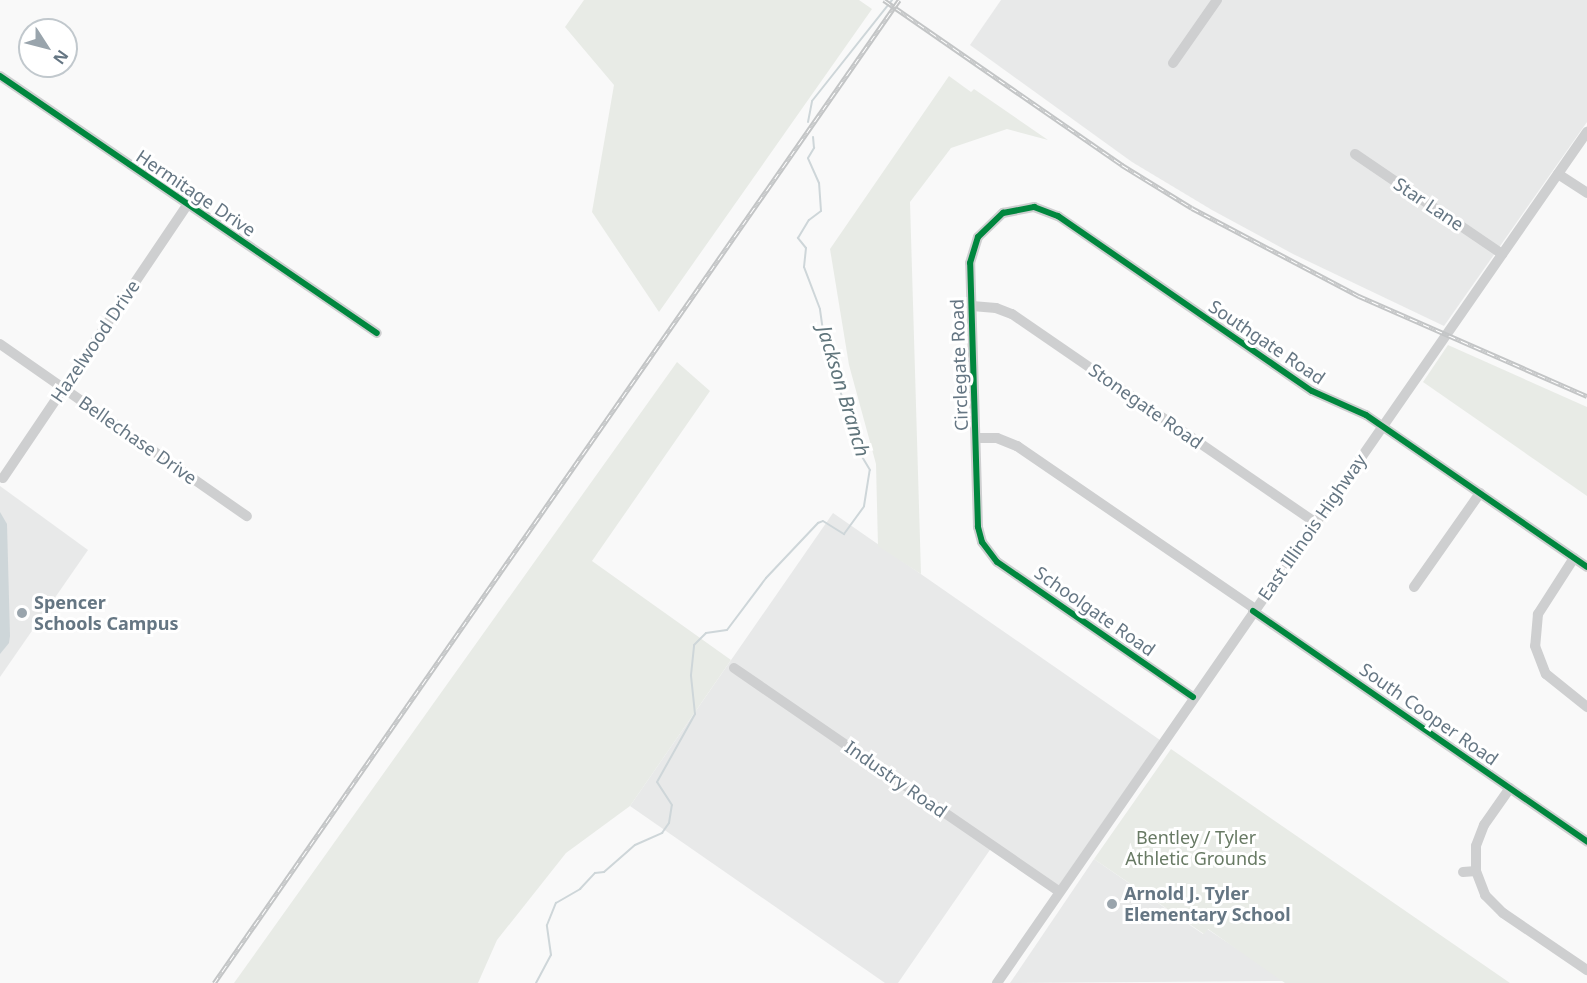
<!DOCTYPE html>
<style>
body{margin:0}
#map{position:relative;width:1587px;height:983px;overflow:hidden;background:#f9f9f9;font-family:"Noto Sans",sans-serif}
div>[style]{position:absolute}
.built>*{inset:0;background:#e8e9e9}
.green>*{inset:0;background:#e8ebe6}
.water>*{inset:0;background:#ced6d9}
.stream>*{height:2px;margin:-1px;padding:0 1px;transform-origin:1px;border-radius:1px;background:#ced6d9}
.minor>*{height:10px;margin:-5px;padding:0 5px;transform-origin:5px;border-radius:5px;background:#cecfd0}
.rail>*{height:4.5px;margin-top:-2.25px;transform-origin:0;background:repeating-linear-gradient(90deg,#fff 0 7px,#c3c5c6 0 14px);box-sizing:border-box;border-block:2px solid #c3c5c6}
.cycleway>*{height:6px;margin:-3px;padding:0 3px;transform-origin:3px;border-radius:3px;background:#00873e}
.dots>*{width:16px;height:16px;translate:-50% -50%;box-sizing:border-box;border:3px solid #fff;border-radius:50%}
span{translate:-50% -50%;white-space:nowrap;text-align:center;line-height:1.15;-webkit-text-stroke:6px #fff;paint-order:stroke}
.street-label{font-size:18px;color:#657683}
.poi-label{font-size:18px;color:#657683;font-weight:700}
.left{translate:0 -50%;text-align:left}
.park-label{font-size:18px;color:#687a64}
.water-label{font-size:20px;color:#60757c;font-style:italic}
.north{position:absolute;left:18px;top:18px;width:60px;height:60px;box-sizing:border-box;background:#fff;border:2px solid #c1c8cd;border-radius:50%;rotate:126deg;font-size:16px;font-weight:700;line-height:24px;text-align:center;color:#657683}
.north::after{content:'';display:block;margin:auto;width:21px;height:27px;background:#99a4ac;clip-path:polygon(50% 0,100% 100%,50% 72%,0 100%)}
</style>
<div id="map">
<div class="built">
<i style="clip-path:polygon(1001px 0,1587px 0,1587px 122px,1444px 326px,1293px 254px,1212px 210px,1132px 162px,970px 45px)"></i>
<i style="clip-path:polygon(0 486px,88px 550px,0 677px)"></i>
<i style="clip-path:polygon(833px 513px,1160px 740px,1057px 888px,994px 844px,898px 983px,885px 983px,630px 806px)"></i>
<i style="clip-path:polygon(1094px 859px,1203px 934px,1207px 929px,1286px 981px,1010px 983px)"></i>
</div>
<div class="green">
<i style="clip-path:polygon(584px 0,859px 0,872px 9px,659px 312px,592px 212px,614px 85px,565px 27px)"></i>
<i style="clip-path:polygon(949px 76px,971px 92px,974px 89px,1048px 140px,1007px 129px,951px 148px,910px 202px,921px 574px,878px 546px,876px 464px,849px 365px,830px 249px)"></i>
<i style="clip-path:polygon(1448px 345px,1587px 407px,1587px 496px,1423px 382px)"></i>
<i style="clip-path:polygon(677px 362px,710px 391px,592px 561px,731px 660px,630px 806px,566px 853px,497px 940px,478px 983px,234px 983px)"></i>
<i style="clip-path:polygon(1171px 749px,1272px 819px,1510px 983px,1285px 983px,1208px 929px,1204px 934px,1094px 859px)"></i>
</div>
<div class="water">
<i style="clip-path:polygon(0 512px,7px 524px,10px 636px,9px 643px,0 654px)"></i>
</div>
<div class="stream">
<i style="left:808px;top:122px;width:21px;rotate:-79deg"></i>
<i style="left:812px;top:101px;width:129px;rotate:-51.6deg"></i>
<i style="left:536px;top:983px;width:32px;rotate:-62deg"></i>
<i style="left:551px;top:955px;width:30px;rotate:-98deg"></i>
<i style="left:547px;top:925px;width:24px;rotate:-68deg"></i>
<i style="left:556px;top:903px;width:28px;rotate:-30deg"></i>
<i style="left:580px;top:889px;width:22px;rotate:-47deg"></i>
<i style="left:595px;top:873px;width:9px;rotate:-6deg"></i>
<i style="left:604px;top:872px;width:41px;rotate:-41.1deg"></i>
<i style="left:635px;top:845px;width:30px;rotate:-24deg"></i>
<i style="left:662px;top:833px;width:12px;rotate:-55deg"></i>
<i style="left:669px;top:823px;width:18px;rotate:-81deg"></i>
<i style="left:672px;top:805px;width:27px;rotate:-123deg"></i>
<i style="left:657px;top:782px;width:78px;rotate:-60.8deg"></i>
<i style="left:695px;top:714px;width:39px;rotate:-96deg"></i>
<i style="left:691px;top:675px;width:30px;rotate:-84deg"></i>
<i style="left:694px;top:645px;width:17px;rotate:-45deg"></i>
<i style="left:706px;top:633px;width:21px;rotate:-8deg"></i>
<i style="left:727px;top:630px;width:65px;rotate:-53.1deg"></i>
<i style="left:766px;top:578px;width:76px;rotate:-46.6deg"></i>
<i style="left:818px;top:523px;width:5px;rotate:-22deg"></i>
<i style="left:823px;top:521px;width:25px;rotate:32deg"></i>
<i style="left:844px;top:534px;width:34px;rotate:-54deg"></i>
<i style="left:864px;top:506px;width:36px;rotate:-81deg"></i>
<i style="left:870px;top:470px;width:21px;rotate:-121deg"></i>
<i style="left:859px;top:452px;width:119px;rotate:-107.1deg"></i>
<i style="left:824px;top:338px;width:29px;rotate:-98deg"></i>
<i style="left:820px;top:309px;width:45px;rotate:-110.9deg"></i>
<i style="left:804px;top:267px;width:19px;rotate:-84deg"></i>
<i style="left:806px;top:248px;width:13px;rotate:-129deg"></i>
<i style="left:798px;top:238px;width:21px;rotate:-59deg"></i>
<i style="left:809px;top:220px;width:15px;rotate:-37deg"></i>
<i style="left:821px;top:211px;width:28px;rotate:-94deg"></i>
<i style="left:819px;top:183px;width:27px;rotate:-114deg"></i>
<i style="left:808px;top:158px;width:12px;rotate:-59deg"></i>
<i style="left:814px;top:148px;width:11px;rotate:-95deg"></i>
</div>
<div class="minor">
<i style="left:1173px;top:63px;width:77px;rotate:-55.1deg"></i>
<i style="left:0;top:76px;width:456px;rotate:34.3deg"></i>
<i style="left:1355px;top:154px;width:178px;rotate:34.2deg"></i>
<i style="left:1558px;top:174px;width:35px;rotate:33deg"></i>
<i style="left:972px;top:306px;width:24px;rotate:5deg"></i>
<i style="left:996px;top:308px;width:17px;rotate:21deg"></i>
<i style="left:1012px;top:314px;width:368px;rotate:34.5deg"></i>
<i style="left:0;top:344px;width:301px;rotate:34.9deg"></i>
<i style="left:976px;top:438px;width:21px"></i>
<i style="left:997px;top:438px;width:22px;rotate:22deg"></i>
<i style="left:1017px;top:446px;width:288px;rotate:34.4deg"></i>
<i style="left:3px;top:478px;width:329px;rotate:-56deg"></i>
<i style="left:1574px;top:558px;width:67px;rotate:122.7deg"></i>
<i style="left:1538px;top:614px;width:32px;rotate:95deg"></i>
<i style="left:1535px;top:646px;width:30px;rotate:69deg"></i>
<i style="left:1546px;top:674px;width:53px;rotate:38.8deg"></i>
<i style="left:1414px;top:587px;width:115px;rotate:-54.9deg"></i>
<i style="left:1253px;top:611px;width:406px;rotate:34.6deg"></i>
<i style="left:734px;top:668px;width:393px;rotate:34.5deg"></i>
<i style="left:1193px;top:697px;width:238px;rotate:-145.4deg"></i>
<i style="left:997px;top:562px;width:25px;rotate:-127deg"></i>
<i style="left:982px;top:542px;width:16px;rotate:-105deg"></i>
<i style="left:978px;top:527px;width:264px;rotate:-91.7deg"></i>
<i style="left:970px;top:263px;width:27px;rotate:-73deg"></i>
<i style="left:978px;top:237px;width:35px;rotate:-44deg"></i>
<i style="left:1003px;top:213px;width:32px;rotate:-11deg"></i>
<i style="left:1034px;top:207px;width:26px;rotate:21deg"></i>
<i style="left:1058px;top:216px;width:308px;rotate:34.6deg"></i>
<i style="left:1312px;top:391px;width:59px;rotate:24deg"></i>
<i style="left:1366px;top:415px;width:268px;rotate:34.5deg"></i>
<i style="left:1510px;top:788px;width:45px;rotate:125.1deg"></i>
<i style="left:1484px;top:825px;width:22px;rotate:111deg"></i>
<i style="left:1476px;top:846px;width:25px;rotate:90deg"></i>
<i style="left:1476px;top:871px;width:26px;rotate:69deg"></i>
<i style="left:1485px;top:895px;width:25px;rotate:45deg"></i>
<i style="left:1503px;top:913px;width:102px;rotate:34.2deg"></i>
<i style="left:1463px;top:872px;width:13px;rotate:-4deg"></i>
<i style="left:997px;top:983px;width:1036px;rotate:-55.27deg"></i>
</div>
<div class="rail">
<i style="left:884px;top:0;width:290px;rotate:34.7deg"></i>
<i style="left:1122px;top:165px;width:82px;rotate:31.6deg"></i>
<i style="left:1192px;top:208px;width:189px;rotate:27.8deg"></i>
<i style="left:1359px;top:296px;width:249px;rotate:23.7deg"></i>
<i style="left:214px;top:983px;width:1198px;rotate:-55.13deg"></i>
</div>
<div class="cycleway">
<i style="left:0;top:76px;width:456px;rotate:34.3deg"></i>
<i style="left:1253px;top:611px;width:406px;rotate:34.6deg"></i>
<i style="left:1193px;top:697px;width:238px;rotate:-145.4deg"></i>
<i style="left:997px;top:562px;width:25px;rotate:-127deg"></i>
<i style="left:982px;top:542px;width:16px;rotate:-105deg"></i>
<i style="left:978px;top:527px;width:264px;rotate:-91.7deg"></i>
<i style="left:970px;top:263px;width:27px;rotate:-73deg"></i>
<i style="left:978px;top:237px;width:35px;rotate:-44deg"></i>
<i style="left:1003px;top:213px;width:32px;rotate:-11deg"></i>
<i style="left:1034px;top:207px;width:26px;rotate:21deg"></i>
<i style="left:1058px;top:216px;width:308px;rotate:34.6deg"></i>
<i style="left:1312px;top:391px;width:59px;rotate:24deg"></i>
<i style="left:1366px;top:415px;width:268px;rotate:34.5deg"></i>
</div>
<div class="dots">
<i style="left:22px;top:613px;background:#99a4ac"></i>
<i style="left:1112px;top:904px;background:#99a4ac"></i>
</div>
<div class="street-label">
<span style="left:196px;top:193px;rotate:34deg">Hermitage Drive</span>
<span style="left:1429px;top:204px;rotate:34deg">Star Lane</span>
<span style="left:95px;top:341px;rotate:-56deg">Hazelwood Drive</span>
<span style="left:1267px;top:342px;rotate:34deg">Southgate Road</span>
<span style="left:959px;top:365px;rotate:-92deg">Circlegate Road</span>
<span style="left:1146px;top:406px;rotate:35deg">Stonegate Road</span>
<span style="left:138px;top:440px;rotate:35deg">Bellechase Drive</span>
<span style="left:1312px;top:527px;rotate:-55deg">East Illinois Highway</span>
<span style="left:1095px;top:611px;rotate:35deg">Schoolgate Road</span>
<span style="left:1429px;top:714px;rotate:35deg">South Cooper Road</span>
<span style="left:896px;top:779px;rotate:35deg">Industry Road</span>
</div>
<div class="poi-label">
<span class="left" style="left:34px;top:613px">Spencer<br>Schools Campus</span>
<span class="left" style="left:1124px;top:904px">Arnold J. Tyler<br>Elementary School</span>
</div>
<div class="park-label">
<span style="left:1196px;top:848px">Bentley / Tyler<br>Athletic Grounds</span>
</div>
<div class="water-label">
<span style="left:844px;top:391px;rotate:73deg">Jackson Branch</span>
</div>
<div class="north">N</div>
</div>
